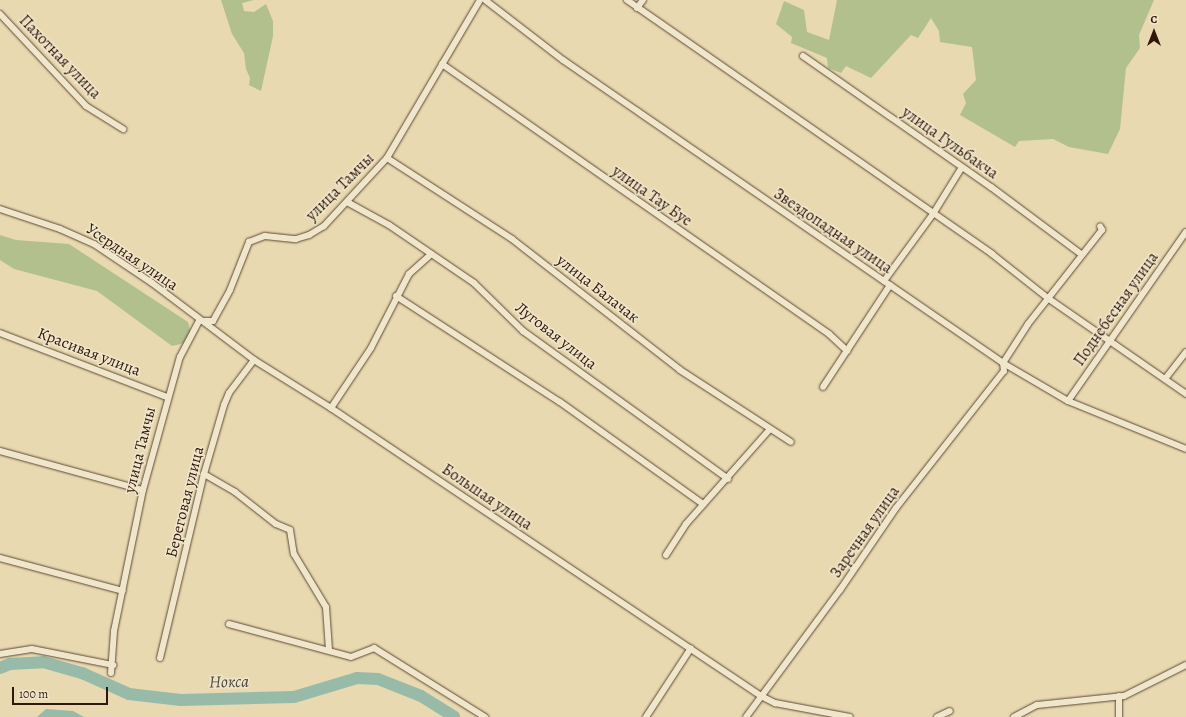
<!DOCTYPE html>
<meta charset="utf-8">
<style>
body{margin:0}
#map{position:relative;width:1186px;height:717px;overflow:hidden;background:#e8d9b0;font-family:Alegreya,serif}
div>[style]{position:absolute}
.green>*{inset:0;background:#b2c08e}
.water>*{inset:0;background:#98baa8}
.river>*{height:12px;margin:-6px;padding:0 6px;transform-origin:6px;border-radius:6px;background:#98baa8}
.roads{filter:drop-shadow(0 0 1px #5d4834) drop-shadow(0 0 1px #5d4834)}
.street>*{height:6px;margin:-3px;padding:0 3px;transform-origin:3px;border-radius:3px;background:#f0e6cc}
span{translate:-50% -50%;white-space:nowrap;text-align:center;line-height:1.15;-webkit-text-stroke:3px #f0e6cc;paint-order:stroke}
.street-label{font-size:16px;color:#2f170a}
.water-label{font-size:17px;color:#4e4839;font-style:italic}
.north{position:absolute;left:1134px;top:12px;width:40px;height:40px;-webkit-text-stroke:3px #f0e6cc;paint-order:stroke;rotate:0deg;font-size:11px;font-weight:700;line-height:16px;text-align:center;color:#2f170a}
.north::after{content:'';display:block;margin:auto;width:14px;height:18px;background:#2f170a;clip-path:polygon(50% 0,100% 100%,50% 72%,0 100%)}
.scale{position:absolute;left:12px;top:687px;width:96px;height:18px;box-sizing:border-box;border:2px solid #2f170a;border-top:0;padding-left:5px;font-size:12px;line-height:14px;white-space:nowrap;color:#2f170a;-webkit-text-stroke:3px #f0e6cc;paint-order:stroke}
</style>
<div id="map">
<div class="green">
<i style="clip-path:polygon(221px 0,254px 0,242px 3px,244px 11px,254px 12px,266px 4px,273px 21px,273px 36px,261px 91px,249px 85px,250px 78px,246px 69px,244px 53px,232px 34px)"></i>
<i style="clip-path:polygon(837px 0,1154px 0,1139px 35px,1140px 48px,1126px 68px,1120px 129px,1108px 154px,1069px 147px,1053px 139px,1019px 141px,1015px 147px,960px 115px,966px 103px,963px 94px,976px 80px,972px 47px,940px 42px,939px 31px,931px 18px,918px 38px,911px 35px,871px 78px,846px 66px,841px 73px,828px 68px,827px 58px,791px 43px,792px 37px,776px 24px,784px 1px,804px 10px,807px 32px,829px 40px)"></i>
<i style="clip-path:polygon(0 235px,16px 240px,69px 244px,188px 322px,191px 334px,185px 343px,172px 346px,97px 291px,14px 269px,0 260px)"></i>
</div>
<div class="water">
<i style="clip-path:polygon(46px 709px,73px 711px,84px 717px,37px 717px)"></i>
</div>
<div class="river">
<i style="left:0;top:668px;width:11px;rotate:-22deg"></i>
<i style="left:10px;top:664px;width:33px;rotate:-3deg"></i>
<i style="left:43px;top:662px;width:41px;rotate:15.8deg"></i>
<i style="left:82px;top:673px;width:51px;rotate:24.1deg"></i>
<i style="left:129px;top:694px;width:52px;rotate:6.6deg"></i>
<i style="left:181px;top:700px;width:113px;rotate:-1.5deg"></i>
<i style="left:294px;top:697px;width:66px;rotate:-16.8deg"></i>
<i style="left:357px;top:678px;width:21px;rotate:3deg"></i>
<i style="left:378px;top:679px;width:46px;rotate:21.6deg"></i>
<i style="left:421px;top:696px;width:39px;rotate:32deg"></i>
</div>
<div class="roads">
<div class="street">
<i style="left:485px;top:0;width:98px;rotate:37.6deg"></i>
<i style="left:563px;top:60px;width:534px;rotate:34.55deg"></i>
<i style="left:1003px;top:363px;width:75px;rotate:30.3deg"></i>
<i style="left:1068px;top:401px;width:127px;rotate:22.1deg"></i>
<i style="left:627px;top:0;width:445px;rotate:34.8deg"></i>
<i style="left:992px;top:254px;width:73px;rotate:38.3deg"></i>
<i style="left:1049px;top:299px;width:167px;rotate:34.7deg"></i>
<i style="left:637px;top:8px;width:10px;rotate:-53deg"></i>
<i style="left:0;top:14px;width:126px;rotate:46.9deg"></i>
<i style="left:86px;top:106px;width:44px;rotate:31.9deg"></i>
<i style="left:803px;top:56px;width:229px;rotate:34.9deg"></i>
<i style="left:991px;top:187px;width:112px;rotate:36.7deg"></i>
<i style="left:442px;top:64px;width:472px;rotate:34.9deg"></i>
<i style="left:829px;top:334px;width:25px;rotate:43deg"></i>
<i style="left:387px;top:158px;width:149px;rotate:32.9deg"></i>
<i style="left:512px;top:239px;width:213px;rotate:37.9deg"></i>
<i style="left:680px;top:370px;width:132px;rotate:33deg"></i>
<i style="left:347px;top:202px;width:48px;rotate:28.7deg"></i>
<i style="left:389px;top:225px;width:103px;rotate:34.3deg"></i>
<i style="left:474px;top:283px;width:69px;rotate:44.4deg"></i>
<i style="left:523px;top:331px;width:253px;rotate:35.8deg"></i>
<i style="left:0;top:209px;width:63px;rotate:18.4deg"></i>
<i style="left:60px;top:229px;width:37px;rotate:24deg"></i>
<i style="left:94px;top:244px;width:70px;rotate:33.9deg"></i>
<i style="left:152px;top:283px;width:128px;rotate:37deg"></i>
<i style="left:254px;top:360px;width:91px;rotate:31.9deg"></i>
<i style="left:331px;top:408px;width:518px;rotate:33.81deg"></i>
<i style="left:761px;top:696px;width:16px;rotate:27deg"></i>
<i style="left:775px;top:703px;width:76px;rotate:10.6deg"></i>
<i style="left:884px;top:281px;width:83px;rotate:-53.8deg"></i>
<i style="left:933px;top:214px;width:55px;rotate:-58.3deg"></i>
<i style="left:396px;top:296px;width:195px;rotate:32.9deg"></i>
<i style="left:560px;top:402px;width:176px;rotate:35.5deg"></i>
<i style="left:0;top:333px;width:179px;rotate:21deg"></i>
<i style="left:1165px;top:379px;width:34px;rotate:-52deg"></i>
<i style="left:823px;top:387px;width:122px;rotate:-56.7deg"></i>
<i style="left:1068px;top:401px;width:206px;rotate:-55.1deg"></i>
<i style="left:331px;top:408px;width:72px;rotate:-56.3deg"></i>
<i style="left:371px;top:348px;width:83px;rotate:-62.8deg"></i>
<i style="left:409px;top:274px;width:30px;rotate:-42deg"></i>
<i style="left:0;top:451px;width:148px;rotate:15.3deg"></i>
<i style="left:204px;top:474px;width:36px;rotate:30deg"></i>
<i style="left:235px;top:492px;width:52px;rotate:38deg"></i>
<i style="left:276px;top:524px;width:15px;rotate:23deg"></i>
<i style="left:290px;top:530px;width:24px;rotate:81deg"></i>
<i style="left:294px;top:554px;width:62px;rotate:58.9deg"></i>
<i style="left:326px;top:607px;width:43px;rotate:86deg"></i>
<i style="left:666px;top:555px;width:37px;rotate:-57deg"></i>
<i style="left:686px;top:524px;width:127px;rotate:-48.5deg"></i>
<i style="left:0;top:558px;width:127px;rotate:15deg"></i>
<i style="left:229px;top:624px;width:126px;rotate:15.1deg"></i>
<i style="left:351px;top:657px;width:25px;rotate:-21deg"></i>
<i style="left:374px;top:648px;width:131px;rotate:31.9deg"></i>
<i style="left:0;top:654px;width:32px;rotate:-9deg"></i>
<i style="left:32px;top:649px;width:83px;rotate:11.2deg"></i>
<i style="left:160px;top:658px;width:189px;rotate:-76.6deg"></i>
<i style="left:204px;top:474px;width:72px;rotate:-73.8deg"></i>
<i style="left:224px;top:405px;width:13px;rotate:-67deg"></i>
<i style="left:229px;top:393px;width:41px;rotate:-52.9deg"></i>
<i style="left:111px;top:673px;width:42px;rotate:-85.9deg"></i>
<i style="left:114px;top:631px;width:144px;rotate:-78.4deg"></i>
<i style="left:143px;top:490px;width:138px;rotate:-74.5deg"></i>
<i style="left:180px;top:357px;width:41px;rotate:-62.2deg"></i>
<i style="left:199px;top:321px;width:14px"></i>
<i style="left:213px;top:321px;width:35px;rotate:-61deg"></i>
<i style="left:230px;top:290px;width:52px;rotate:-68.4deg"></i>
<i style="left:249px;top:242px;width:17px;rotate:-21deg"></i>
<i style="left:265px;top:236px;width:31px;rotate:6deg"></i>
<i style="left:296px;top:239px;width:14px;rotate:-17deg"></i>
<i style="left:309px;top:235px;width:17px;rotate:-31deg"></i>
<i style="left:324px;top:226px;width:93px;rotate:-47.2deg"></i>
<i style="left:387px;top:158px;width:183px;rotate:-59.5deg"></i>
<i style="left:1119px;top:696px;width:21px;rotate:90deg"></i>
<i style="left:646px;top:717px;width:82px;rotate:-56.9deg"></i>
<i style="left:746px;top:717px;width:158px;rotate:-53.5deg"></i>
<i style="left:840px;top:590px;width:99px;rotate:-55.7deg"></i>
<i style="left:896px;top:508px;width:174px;rotate:-51.8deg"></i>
<i style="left:1004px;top:371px;width:8px;rotate:-97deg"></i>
<i style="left:1003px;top:363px;width:46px;rotate:-57.3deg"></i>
<i style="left:1028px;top:324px;width:120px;rotate:-51.8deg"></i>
<i style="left:1102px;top:230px;width:4px;rotate:-117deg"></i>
<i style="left:937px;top:717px;width:14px;rotate:-25deg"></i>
<i style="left:1014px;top:717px;width:26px;rotate:-28deg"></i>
<i style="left:1037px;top:705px;width:87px;rotate:-5.9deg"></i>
<i style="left:1124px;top:696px;width:69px;rotate:-26.6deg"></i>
</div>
</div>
<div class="street-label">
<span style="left:60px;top:57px;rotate:46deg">Пахотная улица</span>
<span style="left:950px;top:143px;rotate:35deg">улица Гульбакча</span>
<span style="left:340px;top:187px;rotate:-45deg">улица Тамчы</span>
<span style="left:652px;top:196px;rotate:35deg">улица Тау Буе</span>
<span style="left:833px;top:231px;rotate:34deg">Звездопадная улица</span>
<span style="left:132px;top:257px;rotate:34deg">Усердная улица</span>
<span style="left:598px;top:289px;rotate:38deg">улица Балачак</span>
<span style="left:1116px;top:309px;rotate:-55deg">Поднебесная улица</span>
<span style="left:556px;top:336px;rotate:38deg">Луговая улица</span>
<span style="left:89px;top:352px;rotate:21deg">Красивая улица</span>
<span style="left:140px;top:450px;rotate:-76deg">улица Тамчы</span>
<span style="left:487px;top:497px;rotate:34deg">Большая улица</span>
<span style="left:185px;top:502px;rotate:-76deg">Береговая улица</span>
<span style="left:865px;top:532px;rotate:-55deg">Заречная улица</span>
</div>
<div class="water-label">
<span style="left:229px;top:682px;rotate:-1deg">Нокса</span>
</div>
<div class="north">С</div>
<div class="scale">100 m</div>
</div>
